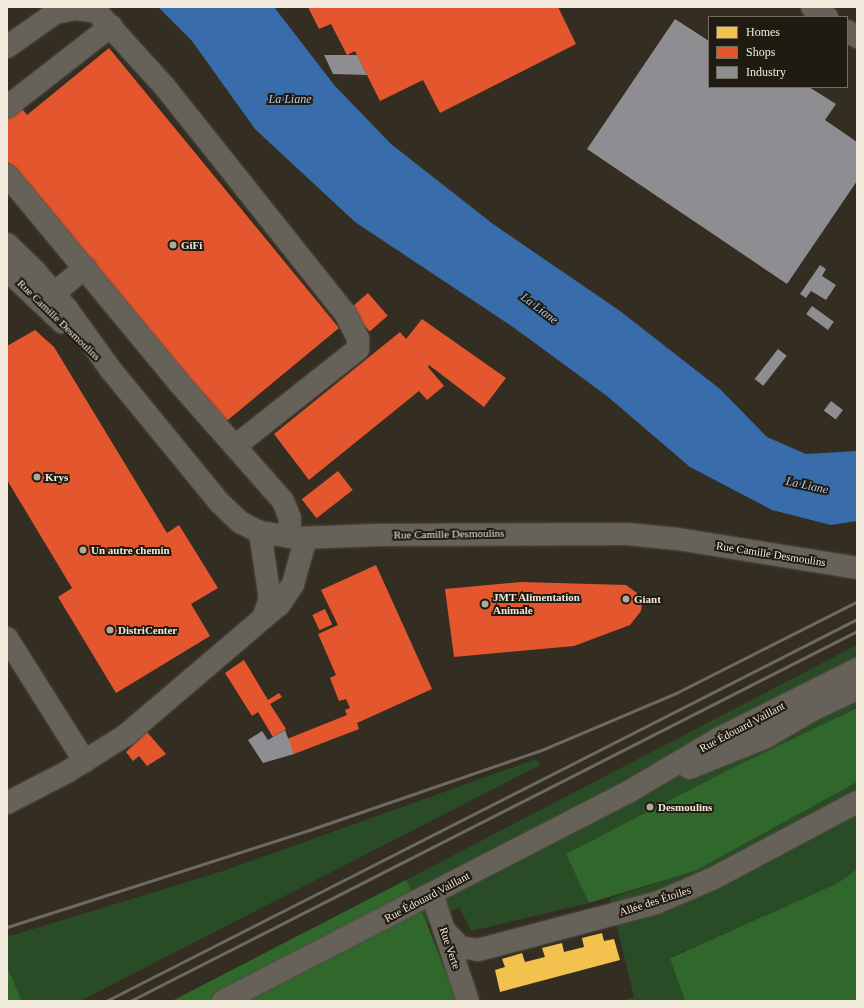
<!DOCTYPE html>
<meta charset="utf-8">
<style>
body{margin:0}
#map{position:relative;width:864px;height:1008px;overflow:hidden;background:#342e22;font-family:"Times New Roman",serif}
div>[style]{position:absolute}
.green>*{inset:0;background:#294b25}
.forest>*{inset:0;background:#2f682a}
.water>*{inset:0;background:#396caa}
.homes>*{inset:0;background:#f2c14e}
.shops>*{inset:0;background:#e4572e;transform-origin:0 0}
.industry>*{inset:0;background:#8d8d92;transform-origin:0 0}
.roads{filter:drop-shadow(0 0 1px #524c42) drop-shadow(0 0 1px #524c42)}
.minor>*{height:22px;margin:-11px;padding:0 11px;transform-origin:11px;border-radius:11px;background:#666259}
.rail>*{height:3px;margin:-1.5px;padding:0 1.5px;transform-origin:1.5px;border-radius:1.5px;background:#6f6a61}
.dots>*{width:11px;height:11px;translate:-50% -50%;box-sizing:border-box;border:2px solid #1f1b10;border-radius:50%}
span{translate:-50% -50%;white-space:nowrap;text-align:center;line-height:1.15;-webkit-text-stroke:4px #1f1b10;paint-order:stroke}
.poi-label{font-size:11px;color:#f1eadc;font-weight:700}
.left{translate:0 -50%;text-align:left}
.street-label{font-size:11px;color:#f1eadc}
.water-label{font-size:12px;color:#adcaf0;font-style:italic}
.frame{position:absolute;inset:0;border:8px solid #f1eadc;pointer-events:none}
.legend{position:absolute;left:708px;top:16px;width:140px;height:72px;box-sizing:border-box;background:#1f1b10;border:1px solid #736e62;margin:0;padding:5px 7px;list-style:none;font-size:12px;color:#f1eadc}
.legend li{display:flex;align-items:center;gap:8px;height:20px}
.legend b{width:20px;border:1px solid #736e62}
</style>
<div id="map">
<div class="green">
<i style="clip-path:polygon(857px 645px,857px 708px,732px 768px,567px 855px,589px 903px,471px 931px,459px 907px,427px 924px,406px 880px)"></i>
<i style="clip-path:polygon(536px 759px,540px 765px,80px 1001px,22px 1001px,7px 966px,7px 937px,223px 871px)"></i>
<i style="clip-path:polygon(857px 782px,857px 869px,838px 883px,671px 957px,685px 1001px,621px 1001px,634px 997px,610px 898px,695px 871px)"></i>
</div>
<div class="forest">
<i style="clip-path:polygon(857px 708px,857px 782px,695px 871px,589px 903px,566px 854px,732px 768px)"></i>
<i style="clip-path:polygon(857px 869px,857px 1001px,685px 1001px,670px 958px,838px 883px)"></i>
<i style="clip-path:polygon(406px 880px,427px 924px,457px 1001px,172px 1001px)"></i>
<i style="clip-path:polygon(7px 966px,22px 1001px,7px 1001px)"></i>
</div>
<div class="water">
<i style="clip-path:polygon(158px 7px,274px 7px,335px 86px,391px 144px,493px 224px,620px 311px,720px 389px,767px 437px,806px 454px,857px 451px,857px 521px,831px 525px,772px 510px,690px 467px,607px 396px,513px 327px,355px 222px,255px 129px,192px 41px)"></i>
</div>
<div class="homes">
<i style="clip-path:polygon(602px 933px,604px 941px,614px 939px,620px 960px,500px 992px,495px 970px,505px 967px,502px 959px,522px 953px,525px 962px,545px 957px,542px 948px,562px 943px,564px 952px,584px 947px,582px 938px)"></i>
</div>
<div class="shops">
<i style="clip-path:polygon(308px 7px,558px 7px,576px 44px,440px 113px,423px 80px,380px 101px,355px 51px,347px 55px,331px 24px,319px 29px)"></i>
<i style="clip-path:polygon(109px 48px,339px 328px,223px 424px,7px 161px,7px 113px,18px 104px,27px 115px)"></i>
<i style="left:368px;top:293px;width:30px;height:24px;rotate:49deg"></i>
<i style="clip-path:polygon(422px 319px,506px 378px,484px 407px,429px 365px,428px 367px,444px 386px,427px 400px,419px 391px,309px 480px,274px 434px,400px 332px,406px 339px)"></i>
<i style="clip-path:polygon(35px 330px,54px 347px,167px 533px,179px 525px,218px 588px,191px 604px,210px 636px,116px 693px,58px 597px,72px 588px,7px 480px,7px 346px)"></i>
<i style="left:338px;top:471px;width:24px;height:46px;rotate:52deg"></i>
<i style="clip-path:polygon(376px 565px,432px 689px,357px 723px,359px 729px,294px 754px,287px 739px,347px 715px,345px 710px,350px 708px,346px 699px,339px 701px,330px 678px,336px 675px,318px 634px,338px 625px,321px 590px)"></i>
<i style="clip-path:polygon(521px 582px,626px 585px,637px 593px,642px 604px,641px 611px,630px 625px,574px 646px,454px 657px,445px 589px)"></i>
<i style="left:325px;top:609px;width:17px;height:14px;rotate:65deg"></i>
<i style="clip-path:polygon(244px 660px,268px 700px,279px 693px,282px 697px,270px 704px,286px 729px,273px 737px,258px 712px,252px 716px,225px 673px)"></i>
<i style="clip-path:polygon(147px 732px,166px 754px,147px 766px,139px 756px,133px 761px,126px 752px)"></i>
</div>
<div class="industry">
<i style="clip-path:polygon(675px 19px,709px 41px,709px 87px,809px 87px,836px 104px,825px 120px,857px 142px,857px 181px,787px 284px,587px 149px)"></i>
<i style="clip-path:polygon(324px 55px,357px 55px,367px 75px,333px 74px)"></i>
<i style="clip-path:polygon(820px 265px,826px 269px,822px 276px,836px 285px,826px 300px,811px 291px,806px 298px,800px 294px)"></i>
<i style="left:812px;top:306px;width:27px;height:10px;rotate:36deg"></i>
<i style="left:778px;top:349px;width:11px;height:38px;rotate:38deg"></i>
<i style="left:831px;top:401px;width:15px;height:12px;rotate:37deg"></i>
<i style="clip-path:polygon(285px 730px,294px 754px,263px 763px,248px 740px,262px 731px,268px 740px)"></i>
</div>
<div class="roads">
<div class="minor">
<i style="left:812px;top:7px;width:18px;rotate:34deg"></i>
<i style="left:847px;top:31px;width:12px;rotate:31deg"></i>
<i style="left:7px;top:47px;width:59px;rotate:-35.3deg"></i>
<i style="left:55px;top:13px;width:21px;rotate:-11deg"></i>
<i style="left:76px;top:9px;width:21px;rotate:8deg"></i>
<i style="left:97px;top:12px;width:101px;rotate:47.8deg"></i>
<i style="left:165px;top:87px;width:289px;rotate:51.5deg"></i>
<i style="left:345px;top:313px;width:29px;rotate:63deg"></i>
<i style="left:358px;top:339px;width:10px;rotate:90deg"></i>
<i style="left:358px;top:349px;width:157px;rotate:141.7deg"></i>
<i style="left:7px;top:107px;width:132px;rotate:-37.9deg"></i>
<i style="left:7px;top:175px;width:270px;rotate:50.4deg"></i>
<i style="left:179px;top:383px;width:157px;rotate:48.6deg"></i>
<i style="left:283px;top:501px;width:18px;rotate:68deg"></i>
<i style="left:290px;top:518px;width:19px;rotate:93deg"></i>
<i style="left:7px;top:244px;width:40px;rotate:44deg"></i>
<i style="left:36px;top:272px;width:48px;rotate:50deg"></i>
<i style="left:67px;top:309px;width:75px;rotate:54.2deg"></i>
<i style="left:111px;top:370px;width:172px;rotate:50.7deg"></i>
<i style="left:220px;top:503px;width:28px;rotate:44deg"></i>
<i style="left:240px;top:522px;width:22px;rotate:27deg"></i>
<i style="left:260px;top:532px;width:39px;rotate:9deg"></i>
<i style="left:299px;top:538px;width:77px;rotate:-2.2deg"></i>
<i style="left:376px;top:535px;width:251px;rotate:-0.2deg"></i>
<i style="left:627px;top:534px;width:51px;rotate:5.6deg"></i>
<i style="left:678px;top:539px;width:181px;rotate:9.2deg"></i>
<i style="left:7px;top:270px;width:76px;rotate:43.4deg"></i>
<i style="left:43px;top:302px;width:54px;rotate:-39deg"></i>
<i style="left:260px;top:532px;width:68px;rotate:81.5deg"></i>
<i style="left:270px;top:599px;width:20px;rotate:110deg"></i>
<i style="left:7px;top:638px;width:146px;rotate:57.8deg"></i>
<i style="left:689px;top:768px;width:83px;rotate:-21.9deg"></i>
<i style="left:766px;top:737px;width:53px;rotate:-30.4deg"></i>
<i style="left:812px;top:710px;width:50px;rotate:-25deg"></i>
<i style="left:7px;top:803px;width:68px;rotate:-27.3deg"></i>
<i style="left:67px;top:772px;width:70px;rotate:-32.1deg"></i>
<i style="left:126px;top:735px;width:201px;rotate:-40.4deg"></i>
<i style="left:279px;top:605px;width:25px;rotate:-56deg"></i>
<i style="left:293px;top:584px;width:48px;rotate:-74.2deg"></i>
<i style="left:432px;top:894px;width:113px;rotate:71.4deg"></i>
<i style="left:445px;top:931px;width:22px;rotate:47deg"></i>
<i style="left:460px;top:947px;width:18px;rotate:9deg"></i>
<i style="left:478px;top:950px;width:184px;rotate:-14.8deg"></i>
<i style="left:656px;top:903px;width:61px;rotate:-23.2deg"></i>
<i style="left:712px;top:879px;width:164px;rotate:-28deg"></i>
<i style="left:223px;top:1001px;width:458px;rotate:-27.3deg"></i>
<i style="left:630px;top:791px;width:102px;rotate:-30.6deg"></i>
<i style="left:718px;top:739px;width:156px;rotate:-26.7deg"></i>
</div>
</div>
<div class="rail">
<i style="left:7px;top:927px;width:317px;rotate:-17.8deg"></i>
<i style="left:309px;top:830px;width:243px;rotate:-19deg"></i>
<i style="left:539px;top:751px;width:149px;rotate:-22.9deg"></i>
<i style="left:676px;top:693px;width:202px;rotate:-26.8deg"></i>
<i style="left:106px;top:1001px;width:843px;rotate:-26.96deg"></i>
<i style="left:130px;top:1001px;width:816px;rotate:-26.97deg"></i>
</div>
<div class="dots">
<i style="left:173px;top:245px;background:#afa89b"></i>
<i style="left:37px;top:477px;background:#afa89b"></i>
<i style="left:83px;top:550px;background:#afa89b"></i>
<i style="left:626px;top:599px;background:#afa89b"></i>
<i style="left:485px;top:604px;background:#afa89b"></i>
<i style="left:110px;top:630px;background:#afa89b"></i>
<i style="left:650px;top:807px;background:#afa89b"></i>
</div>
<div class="poi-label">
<span class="left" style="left:181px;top:245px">GiFi</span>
<span class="left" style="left:45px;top:477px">Krys</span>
<span class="left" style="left:91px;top:550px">Un autre chemin</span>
<span class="left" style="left:493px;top:604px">JMT Alimentation<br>Animale</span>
<span class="left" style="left:634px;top:599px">Giant</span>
<span class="left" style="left:118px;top:630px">DistriCenter</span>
<span class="left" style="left:658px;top:807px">Desmoulins</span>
</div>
<div class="street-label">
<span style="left:59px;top:320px;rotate:44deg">Rue Camille Desmoulins</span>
<span style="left:449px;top:534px;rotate:-1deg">Rue Camille Desmoulins</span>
<span style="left:771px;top:554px;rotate:9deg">Rue Camille Desmoulins</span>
<span style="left:742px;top:727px;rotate:-28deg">Rue Édouard Vaillant</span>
<span style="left:427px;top:897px;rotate:-28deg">Rue Édouard Vaillant</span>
<span style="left:655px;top:901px;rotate:-18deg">Allée des Étoiles</span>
<span style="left:450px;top:948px;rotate:71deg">Rue Verte</span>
</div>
<div class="water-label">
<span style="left:290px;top:100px">La Liane</span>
<span style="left:539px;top:309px;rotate:37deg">La Liane</span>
<span style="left:807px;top:486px;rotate:12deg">La Liane</span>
</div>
<div class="frame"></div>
<ul class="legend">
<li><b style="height:11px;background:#f2c14e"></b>Homes</li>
<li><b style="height:11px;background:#e4572e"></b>Shops</li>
<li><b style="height:11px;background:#8d8d92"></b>Industry</li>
</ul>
</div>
